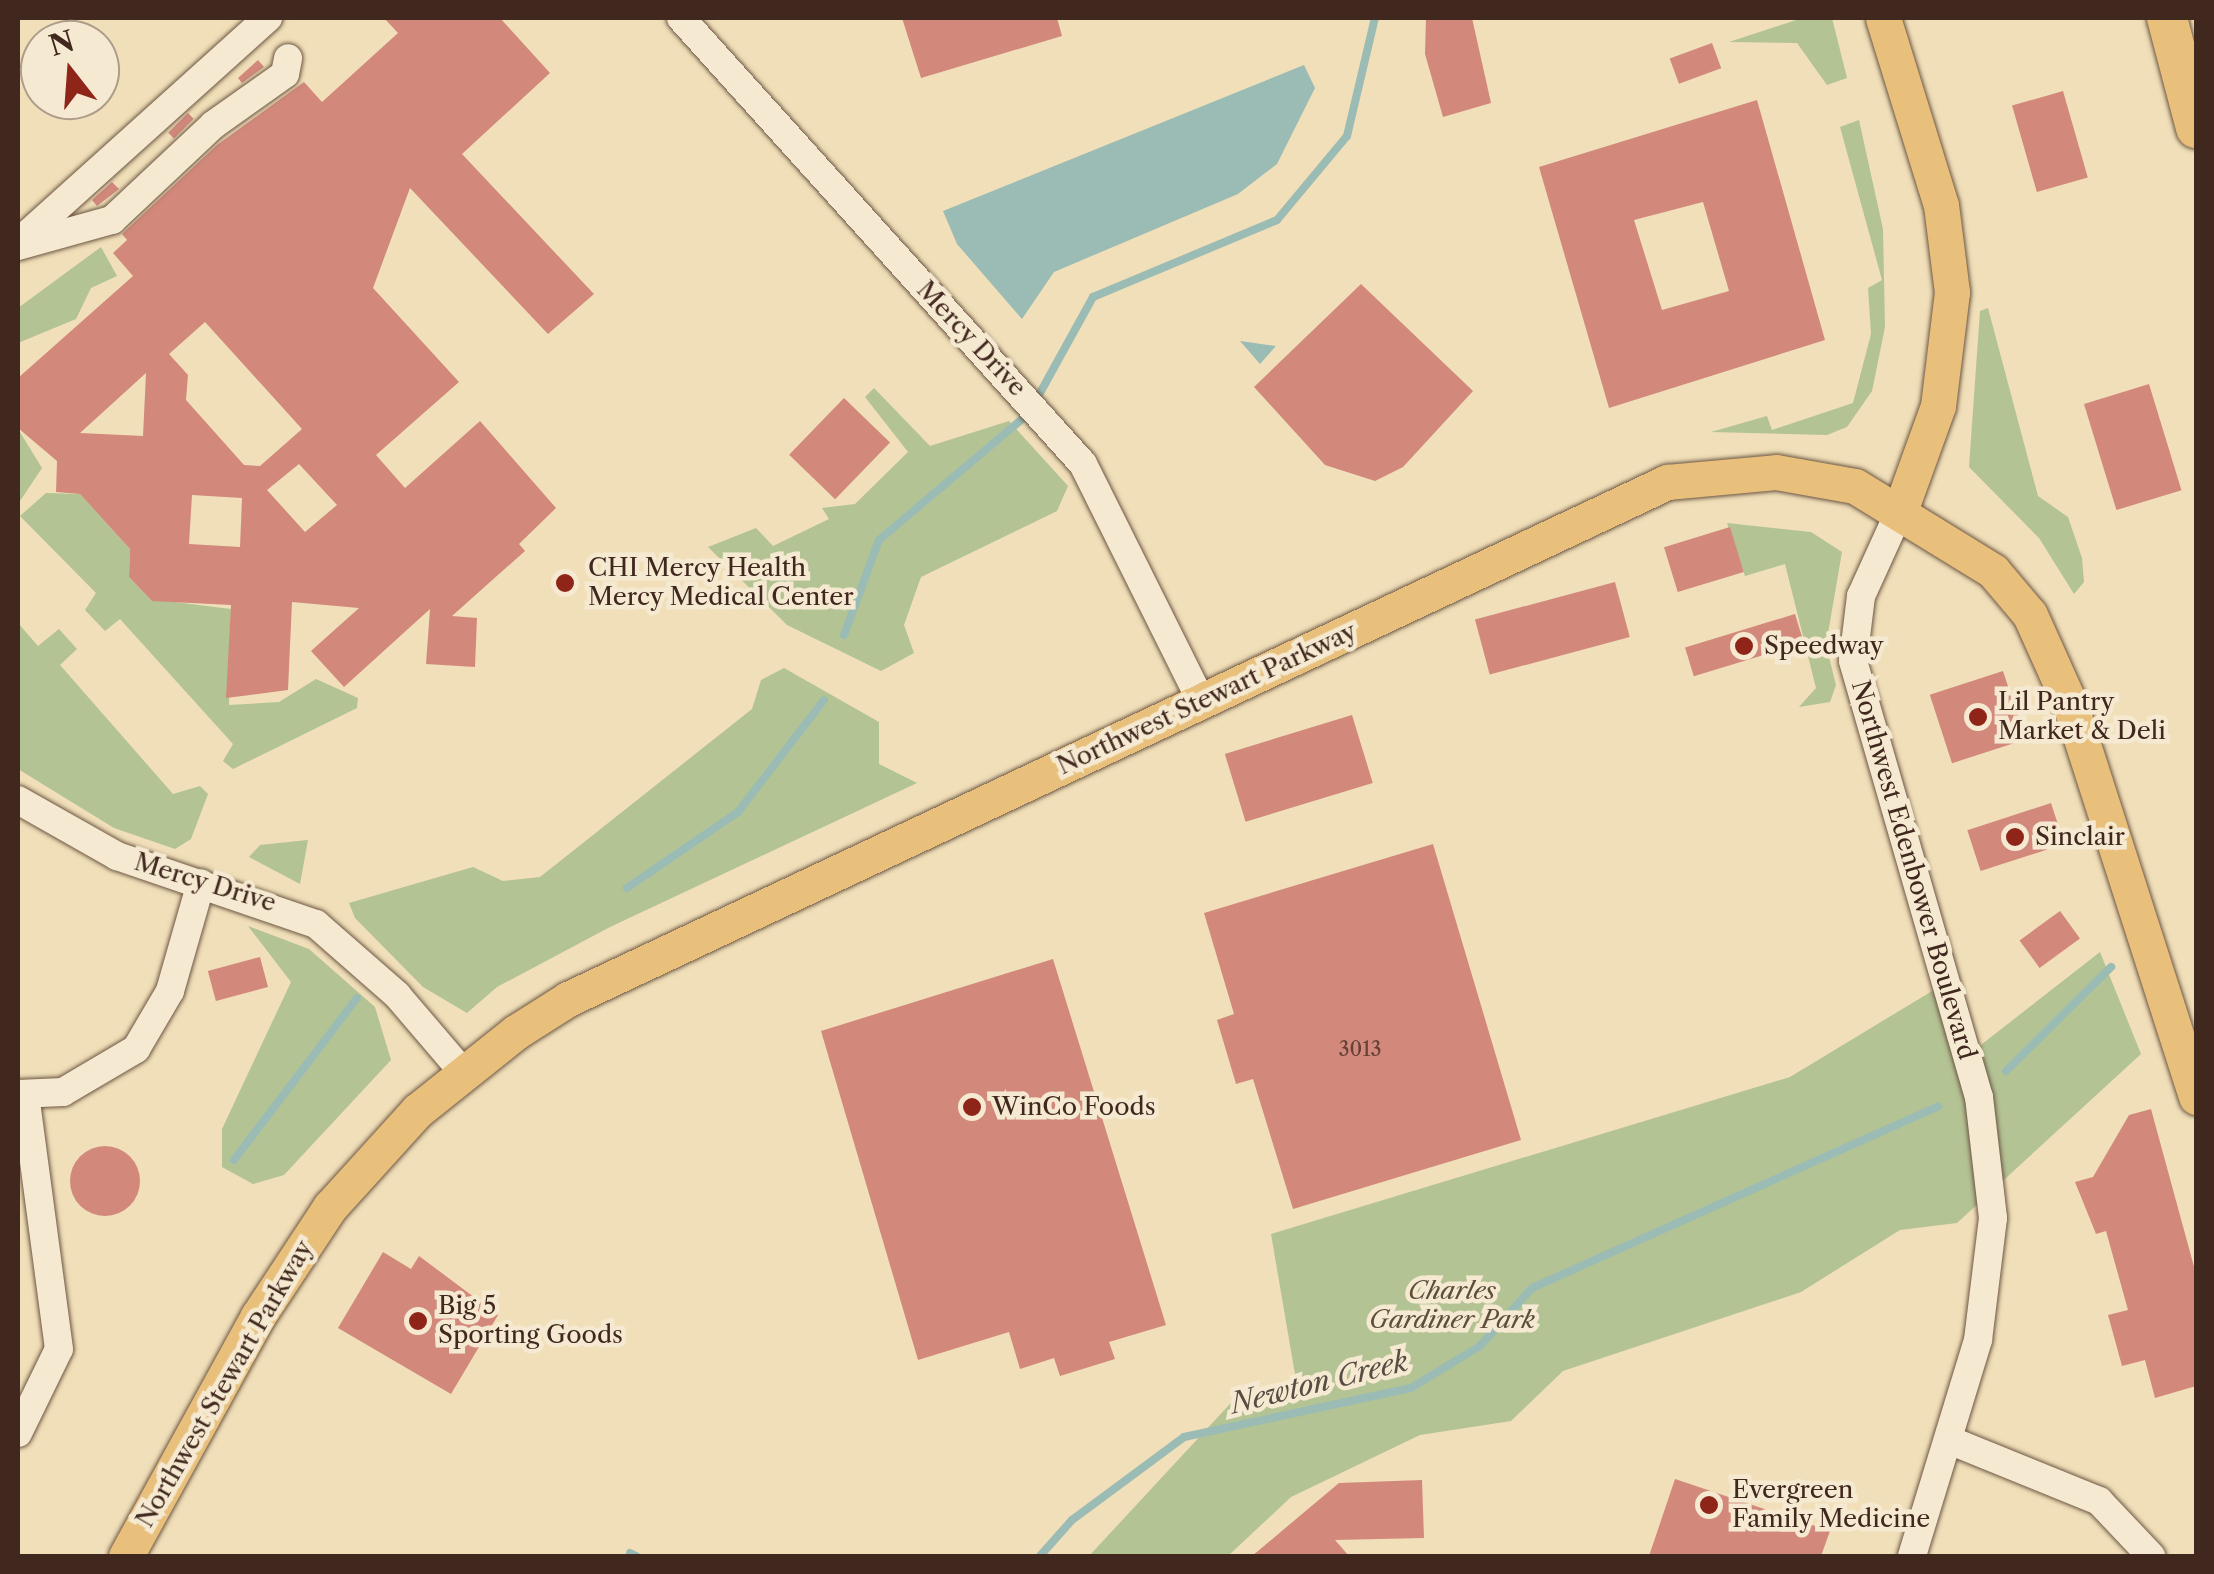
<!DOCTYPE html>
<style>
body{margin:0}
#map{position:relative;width:2214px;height:1574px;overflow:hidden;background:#f0dfb8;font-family:"Libre Caslon Text",serif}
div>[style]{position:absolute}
.green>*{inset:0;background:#b3c394}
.water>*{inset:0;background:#9bbcb5}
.stream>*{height:8px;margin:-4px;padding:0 4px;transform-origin:4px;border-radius:4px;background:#9bbcb5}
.building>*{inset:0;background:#d2897c;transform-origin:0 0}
.round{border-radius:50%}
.roads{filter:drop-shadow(0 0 2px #6d5644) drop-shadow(0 0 2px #6d5644)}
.minor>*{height:28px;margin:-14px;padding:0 14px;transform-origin:14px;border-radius:14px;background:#f5ead1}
.major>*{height:35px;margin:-17.5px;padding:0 17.5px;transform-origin:17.5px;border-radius:17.5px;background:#e8c07c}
.highway>*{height:40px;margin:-20px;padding:0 20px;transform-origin:20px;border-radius:20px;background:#e8c07c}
.dots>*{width:28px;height:28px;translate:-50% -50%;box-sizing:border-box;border:5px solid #f5ead1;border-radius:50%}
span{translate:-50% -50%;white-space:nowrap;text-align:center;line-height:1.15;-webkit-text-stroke:9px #f5ead1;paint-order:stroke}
.number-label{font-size:20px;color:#654036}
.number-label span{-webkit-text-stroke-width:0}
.street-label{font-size:25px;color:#41281e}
.poi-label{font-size:25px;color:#41281e}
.left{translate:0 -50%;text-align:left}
.park-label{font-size:25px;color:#5e4f3c;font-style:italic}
.water-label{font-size:28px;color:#584d44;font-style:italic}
.frame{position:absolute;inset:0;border:20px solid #41281e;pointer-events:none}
.north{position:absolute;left:20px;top:20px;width:100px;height:100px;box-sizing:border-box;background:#f5ead1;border:2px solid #ad9c89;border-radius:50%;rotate:343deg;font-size:28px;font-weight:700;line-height:40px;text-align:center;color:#41281e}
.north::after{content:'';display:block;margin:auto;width:35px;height:45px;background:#8f2418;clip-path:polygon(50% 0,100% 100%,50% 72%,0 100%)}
</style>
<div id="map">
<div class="green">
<i style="clip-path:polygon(1802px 18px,1832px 18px,1847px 78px,1827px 85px,1797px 43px,1729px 42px)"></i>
<i style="clip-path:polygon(1859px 120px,1883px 229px,1885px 327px,1872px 391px,1847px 427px,1827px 435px,1711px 432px,1767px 416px,1772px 430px,1853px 403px,1871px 334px,1868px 288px,1882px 280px,1840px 127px)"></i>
<i style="clip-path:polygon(101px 247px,117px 276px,91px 288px,76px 319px,18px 343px,18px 308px)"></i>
<i style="clip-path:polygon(1988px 308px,2038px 496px,2068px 517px,2082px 558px,2084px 582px,2074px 594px,2039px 538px,1969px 467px,1980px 311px)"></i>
<i style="clip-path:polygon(874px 388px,930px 446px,1009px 421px,1068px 486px,1057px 511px,921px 577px,904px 625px,914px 653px,881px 671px,787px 625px,708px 547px,756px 528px,773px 546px,829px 519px,822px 508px,855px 504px,908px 452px,865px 397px)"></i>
<i style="clip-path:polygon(18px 429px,42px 468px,18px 504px)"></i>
<i style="clip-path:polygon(46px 493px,80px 494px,130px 549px,129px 577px,150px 599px,231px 609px,229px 705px,279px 702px,316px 679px,358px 698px,357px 708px,233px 769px,223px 761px,233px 744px,120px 619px,105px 631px,85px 610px,96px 593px,20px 516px)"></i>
<i style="clip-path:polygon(1727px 523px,1811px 532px,1842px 552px,1826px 645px,1836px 685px,1830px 702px,1799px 707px,1816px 688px,1785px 564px,1745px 576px)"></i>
<i style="clip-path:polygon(18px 623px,38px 646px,59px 629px,77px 649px,60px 665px,173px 794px,200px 786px,208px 794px,191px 839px,175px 849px,114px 828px,18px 769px)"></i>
<i style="clip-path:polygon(784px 668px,879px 722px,879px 764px,917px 783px,610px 927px,497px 987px,467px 1013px,423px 987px,355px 918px,349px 903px,473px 867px,503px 881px,540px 877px,752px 709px,761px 680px)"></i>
<i style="clip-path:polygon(308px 840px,300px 884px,249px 857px,260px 845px)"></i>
<i style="clip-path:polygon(248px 926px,309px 949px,375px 1007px,391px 1060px,284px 1175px,253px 1184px,222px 1167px,222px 1129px,291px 982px)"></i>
<i style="clip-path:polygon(2100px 952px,2141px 1054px,1957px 1223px,1900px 1230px,1801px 1292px,1563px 1371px,1511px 1421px,1420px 1435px,1291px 1497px,1228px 1556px,1089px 1556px,1242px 1391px,1297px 1386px,1271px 1234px,1790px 1077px,1947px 982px,1968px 1055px)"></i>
</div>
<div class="water">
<i style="clip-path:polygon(1304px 65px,1315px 88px,1277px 164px,1238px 194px,1054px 272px,1022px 319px,957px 244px,943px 211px)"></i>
<i style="clip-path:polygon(1240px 341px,1261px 344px,1276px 346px,1260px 364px)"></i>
</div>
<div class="stream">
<i style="left:1035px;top:402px;width:120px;rotate:-61.1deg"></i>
<i style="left:1093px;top:297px;width:199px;rotate:-22.7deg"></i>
<i style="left:1277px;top:220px;width:109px;rotate:-50.2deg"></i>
<i style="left:1347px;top:136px;width:121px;rotate:-76.7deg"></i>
<i style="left:844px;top:635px;width:101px;rotate:-69.8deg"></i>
<i style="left:879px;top:540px;width:195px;rotate:-40.2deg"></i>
<i style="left:627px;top:888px;width:135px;rotate:-34.4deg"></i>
<i style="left:738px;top:812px;width:141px;rotate:-52.5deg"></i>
<i style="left:2006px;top:1071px;width:148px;rotate:-44.7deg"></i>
<i style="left:234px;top:1160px;width:203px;rotate:-52.8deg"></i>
<i style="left:630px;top:1553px;width:7px;rotate:27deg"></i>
<i style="left:1040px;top:1556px;width:48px;rotate:-48.4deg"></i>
<i style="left:1072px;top:1520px;width:139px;rotate:-36.5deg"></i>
<i style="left:1184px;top:1437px;width:232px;rotate:-12.2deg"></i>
<i style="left:1411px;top:1388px;width:81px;rotate:-31.3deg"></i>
<i style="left:1480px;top:1346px;width:78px;rotate:-48.1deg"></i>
<i style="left:1532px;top:1288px;width:445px;rotate:-24.1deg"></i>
</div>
<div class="building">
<i style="clip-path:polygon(evenodd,384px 18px,500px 18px,550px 73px,462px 154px,594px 294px,548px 334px,410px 188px,373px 288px,459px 382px,376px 455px,405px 488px,480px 421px,556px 508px,519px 544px,525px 551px,452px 616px,477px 618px,475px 667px,426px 664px,430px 609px,344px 687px,311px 651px,359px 608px,292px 602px,288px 690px,226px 698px,231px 605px,152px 601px,129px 577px,130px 549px,80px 494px,56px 492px,57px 461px,18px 428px,18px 378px,133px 276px,113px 253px,127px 240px,122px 234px,217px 145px,304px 82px,322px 102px,398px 33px,384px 18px,205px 322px,302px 429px,260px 466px,244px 465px,186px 400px,188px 375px,169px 354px,205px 322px,384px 18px,146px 373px,143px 436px,80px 433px,146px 373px,384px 18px,299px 464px,337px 505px,305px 532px,267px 490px,299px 464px,384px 18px,192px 495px,242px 498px,240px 547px,189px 544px,192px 495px)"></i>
<i style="clip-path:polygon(902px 18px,1057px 18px,1062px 36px,921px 78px)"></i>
<i style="clip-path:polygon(1426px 18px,1472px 18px,1491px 103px,1443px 117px,1425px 54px)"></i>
<i style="left:1712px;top:43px;width:27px;height:45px;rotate:70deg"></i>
<i style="clip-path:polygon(258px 60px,264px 67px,242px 83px,238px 78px)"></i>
<i style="left:2063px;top:91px;width:90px;height:53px;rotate:74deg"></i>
<i style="clip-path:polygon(evenodd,1757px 100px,1825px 340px,1609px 408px,1539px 167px,1757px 100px,1703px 202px,1729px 291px,1662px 310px,1634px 220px,1703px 202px)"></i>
<i style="left:188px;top:113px;width:8px;height:28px;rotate:45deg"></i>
<i style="clip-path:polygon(112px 182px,119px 189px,97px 206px,92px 200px)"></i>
<i style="clip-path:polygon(1361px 284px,1473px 391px,1403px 467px,1375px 481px,1325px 465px,1254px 387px)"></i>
<i style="left:2149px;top:384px;width:111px;height:68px;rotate:73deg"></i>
<i style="left:844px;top:398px;width:64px;height:79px;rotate:44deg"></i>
<i style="left:1730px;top:527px;width:47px;height:69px;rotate:73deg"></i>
<i style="left:1615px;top:582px;width:57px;height:145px;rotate:75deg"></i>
<i style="left:1795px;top:614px;width:30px;height:115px;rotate:73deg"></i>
<i style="left:2003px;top:671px;width:72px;height:77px;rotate:72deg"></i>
<i style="left:1352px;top:715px;width:71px;height:133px;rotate:73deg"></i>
<i style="left:2051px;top:803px;width:43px;height:88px;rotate:72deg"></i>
<i style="clip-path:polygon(1433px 844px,1521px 1140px,1293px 1209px,1253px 1079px,1236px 1084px,1217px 1020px,1234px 1014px,1204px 913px)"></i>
<i style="left:2060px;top:911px;width:34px;height:50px;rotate:54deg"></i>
<i style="left:260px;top:957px;width:31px;height:54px;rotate:75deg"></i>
<i style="clip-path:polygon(1053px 959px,1166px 1325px,1109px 1342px,1115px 1359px,1060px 1376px,1054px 1358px,1020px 1369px,1009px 1332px,918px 1360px,821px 1031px)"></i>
<i style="clip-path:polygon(2151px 1109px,2196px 1274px,2196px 1386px,2155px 1398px,2145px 1360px,2122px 1366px,2108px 1315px,2128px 1310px,2106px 1231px,2096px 1234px,2075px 1182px,2093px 1177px,2129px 1115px)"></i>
<i class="round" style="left:70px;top:1146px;width:70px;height:70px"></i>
<i style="clip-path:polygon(383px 1252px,411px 1269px,419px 1256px,498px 1315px,451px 1394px,338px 1328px)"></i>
<i style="clip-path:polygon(1675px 1479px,1830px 1531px,1821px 1556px,1649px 1556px)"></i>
<i style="clip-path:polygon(1422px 1480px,1424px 1538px,1335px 1540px,1349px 1556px,1252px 1556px,1339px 1483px)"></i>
</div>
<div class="roads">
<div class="minor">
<i style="left:681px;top:18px;width:600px;rotate:47.97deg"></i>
<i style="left:1083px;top:464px;width:265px;rotate:63.5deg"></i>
<i style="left:20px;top:241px;width:334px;rotate:-42deg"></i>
<i style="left:18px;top:246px;width:98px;rotate:-15.5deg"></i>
<i style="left:112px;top:220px;width:139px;rotate:-43.2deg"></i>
<i style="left:213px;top:125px;width:88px;rotate:-35.3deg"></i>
<i style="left:285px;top:74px;width:16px;rotate:-79deg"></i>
<i style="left:1901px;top:508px;width:97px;rotate:114.4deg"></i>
<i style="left:1861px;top:596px;width:65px;rotate:97deg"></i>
<i style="left:1853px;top:661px;width:454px;rotate:73.9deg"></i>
<i style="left:1979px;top:1097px;width:122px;rotate:83.4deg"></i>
<i style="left:1993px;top:1218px;width:123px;rotate:97deg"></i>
<i style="left:1978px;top:1340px;width:226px;rotate:107deg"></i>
<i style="left:18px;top:800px;width:114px;rotate:29.5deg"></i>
<i style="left:117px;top:856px;width:210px;rotate:18.9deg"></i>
<i style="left:316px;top:924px;width:108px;rotate:41.2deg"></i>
<i style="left:397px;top:995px;width:99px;rotate:49.5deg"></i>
<i style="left:18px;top:1094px;width:45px;rotate:-2.5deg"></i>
<i style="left:63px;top:1092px;width:85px;rotate:-30.5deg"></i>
<i style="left:136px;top:1049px;width:67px;rotate:-59.6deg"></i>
<i style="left:170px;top:991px;width:112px;rotate:-74deg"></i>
<i style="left:18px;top:1433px;width:93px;rotate:-64deg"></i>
<i style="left:59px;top:1349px;width:256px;rotate:-97.6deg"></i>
<i style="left:1949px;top:1440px;width:162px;rotate:22.1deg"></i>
<i style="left:2099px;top:1501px;width:76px;rotate:46.6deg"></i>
</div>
<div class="major">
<i style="left:1883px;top:18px;width:196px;rotate:72.8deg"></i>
<i style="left:1941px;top:205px;width:88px;rotate:82.8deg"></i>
<i style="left:1952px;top:292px;width:115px;rotate:97deg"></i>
<i style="left:1938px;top:406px;width:109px;rotate:109.9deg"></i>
<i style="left:126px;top:1556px;width:274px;rotate:-61.2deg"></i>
<i style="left:258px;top:1316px;width:131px;rotate:-56.6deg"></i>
<i style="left:330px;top:1207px;width:130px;rotate:-47.8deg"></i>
<i style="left:417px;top:1111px;width:127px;rotate:-38.6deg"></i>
<i style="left:516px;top:1032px;width:62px;rotate:-32.4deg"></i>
<i style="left:568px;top:999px;width:1215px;rotate:-25.19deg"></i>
<i style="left:1667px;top:482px;width:109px;rotate:-5.2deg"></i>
<i style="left:1776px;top:472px;width:80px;rotate:10deg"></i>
<i style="left:1855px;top:486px;width:162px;rotate:31.6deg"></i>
<i style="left:1993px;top:571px;width:57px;rotate:49.9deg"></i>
<i style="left:2030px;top:615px;width:98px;rotate:65.8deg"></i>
<i style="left:2070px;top:704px;width:413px;rotate:72.2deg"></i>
</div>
<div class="highway">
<i style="left:2167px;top:18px;width:114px;rotate:75.2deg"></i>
</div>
</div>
<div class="dots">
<i style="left:565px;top:583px;background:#8f2418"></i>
<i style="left:1744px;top:646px;background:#8f2418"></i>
<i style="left:1978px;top:717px;background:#8f2418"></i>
<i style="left:2015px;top:837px;background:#8f2418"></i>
<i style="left:972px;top:1107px;background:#8f2418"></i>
<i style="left:418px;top:1321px;background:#8f2418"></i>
<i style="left:1709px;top:1505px;background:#8f2418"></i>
</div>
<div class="number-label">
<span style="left:1360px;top:1049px">3013</span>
</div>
<div class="street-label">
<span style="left:971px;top:339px;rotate:47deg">Mercy Drive</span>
<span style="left:1207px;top:699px;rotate:-25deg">Northwest Stewart Parkway</span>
<span style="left:1913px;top:870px;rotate:74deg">Northwest Edenbower Boulevard</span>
<span style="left:205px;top:883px;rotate:17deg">Mercy Drive</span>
<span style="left:225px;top:1384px;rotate:-60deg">Northwest Stewart Parkway</span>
</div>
<div class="poi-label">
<span class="left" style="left:588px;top:583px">CHI Mercy Health<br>Mercy Medical Center</span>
<span class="left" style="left:1764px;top:646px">Speedway</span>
<span class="left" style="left:1998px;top:717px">Lil Pantry<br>Market &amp; Deli</span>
<span class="left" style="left:2035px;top:837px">Sinclair</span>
<span class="left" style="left:992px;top:1107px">WinCo Foods</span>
<span class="left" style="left:438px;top:1321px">Big 5<br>Sporting Goods</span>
<span class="left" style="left:1732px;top:1505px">Evergreen<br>Family Medicine</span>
</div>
<div class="park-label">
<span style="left:1452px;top:1306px">Charles<br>Gardiner Park</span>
</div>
<div class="water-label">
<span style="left:1319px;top:1382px;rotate:-14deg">Newton Creek</span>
</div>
<div class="frame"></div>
<div class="north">N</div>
</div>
